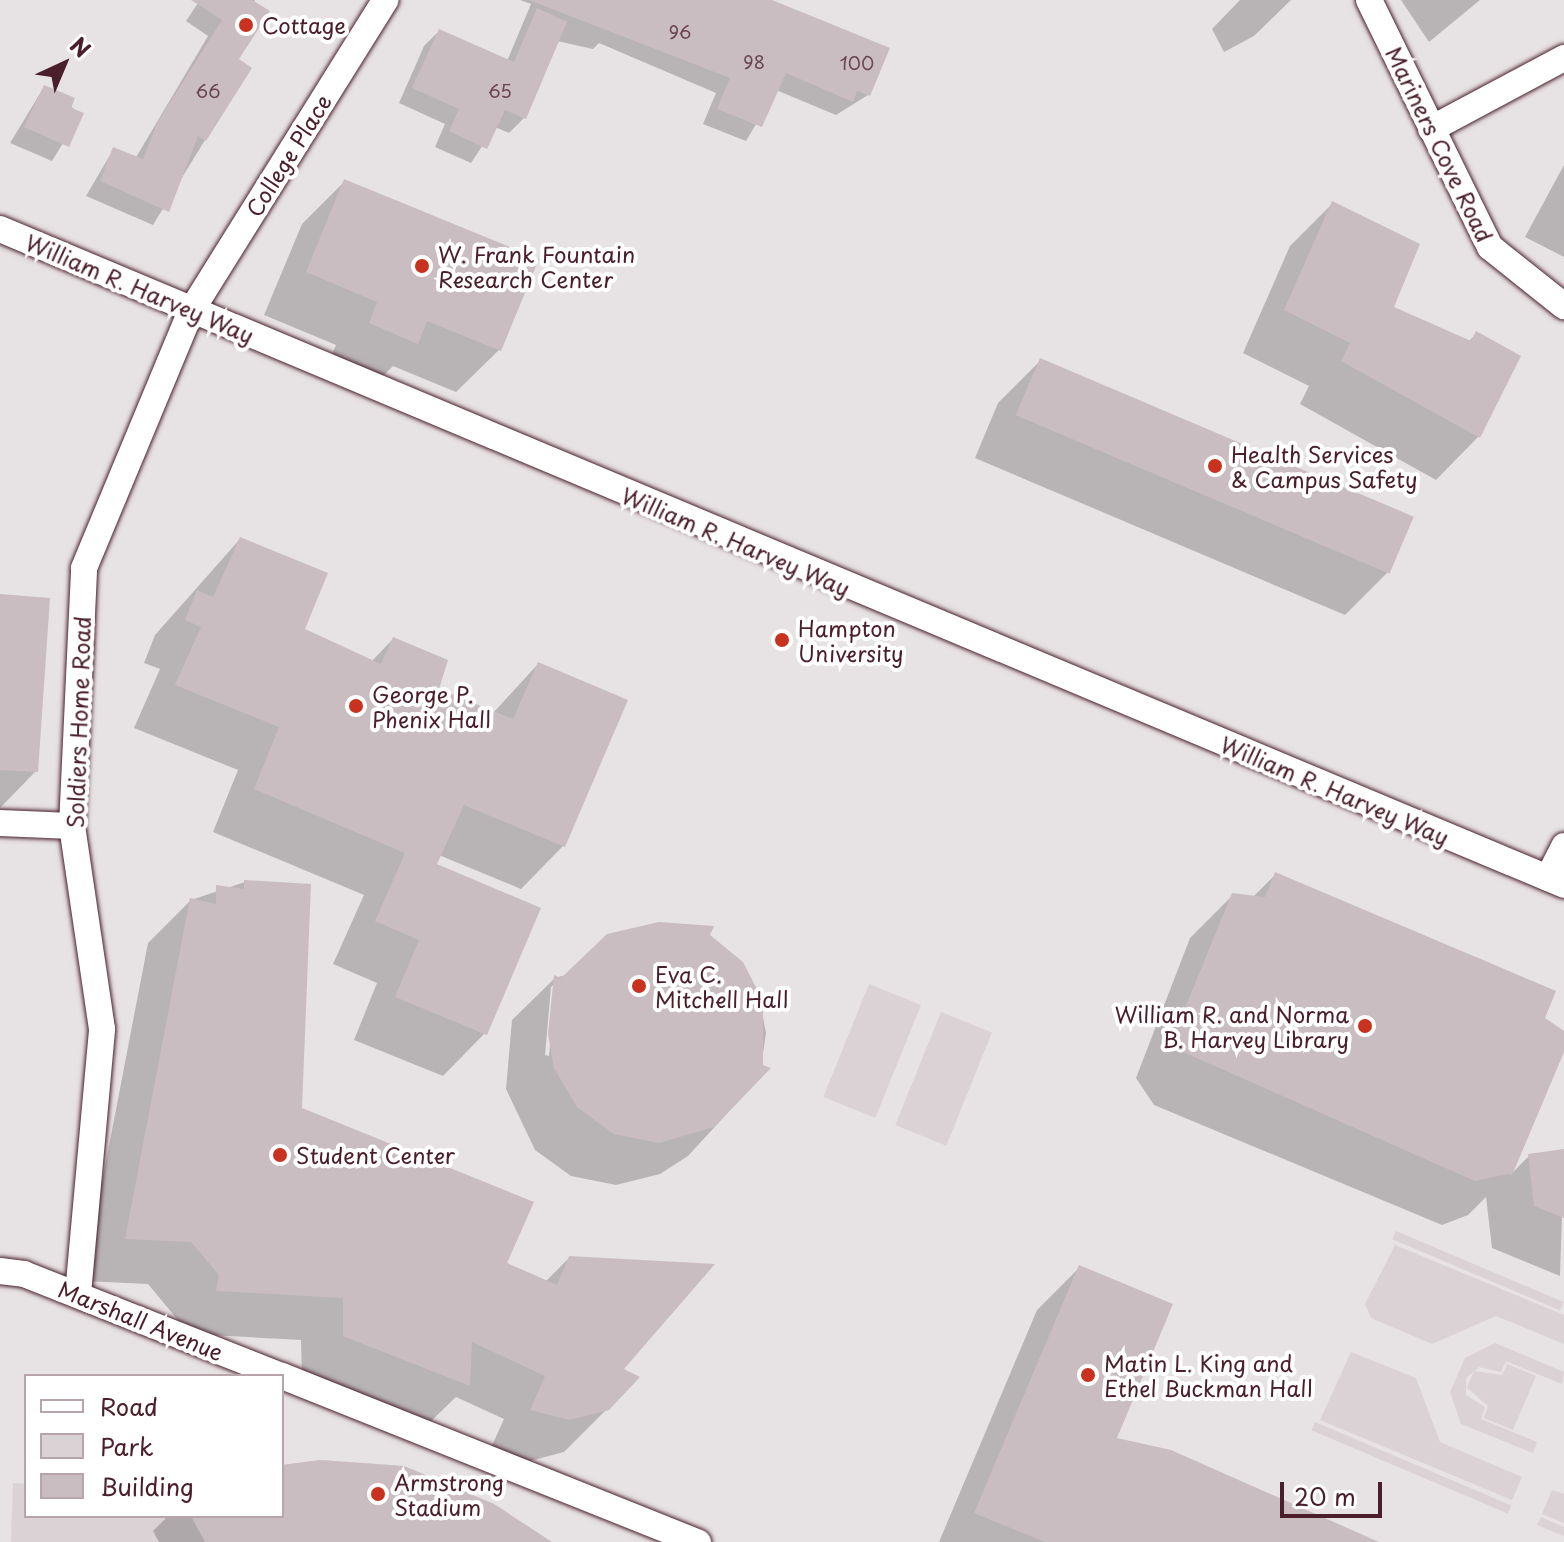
<!DOCTYPE html>
<style>
body{margin:0}
#map{position:relative;width:1564px;height:1542px;overflow:hidden;background:#f4f2f2;font-family:"Playpen Sans",sans-serif}
div>[style]{position:absolute}
.built>*{inset:0;background:#e7e2e3}
.green>*{inset:0;background:#dbd2d5;transform-origin:0 0}
.shadow>*{inset:0;background:#0003}
.building>*{inset:0;background:#cabdc1;transform-origin:0 0}
.roads{filter:drop-shadow(0 0 2px #4a1f2b) drop-shadow(0 0 2px #4a1f2b)}
.street>*{height:26px;margin:-13px;padding:0 13px;transform-origin:13px;border-radius:13px;background:#fff}
.dots>*{width:22px;height:22px;translate:-50% -50%;box-sizing:border-box;border:4px solid #fff;border-radius:50%}
span{translate:-50% -50%;white-space:nowrap;text-align:center;line-height:1.15;-webkit-text-stroke:8px #fff;paint-order:stroke}
.number-label{font-size:18px;color:#6a4650}
.number-label span{-webkit-text-stroke-width:0}
.poi-label{font-size:22px;color:#4a1f2b}
.left{translate:0 -50%;text-align:left}
.right{translate:-100% -50%;text-align:right}
.street-label{font-size:22px;color:#4a1f2b}
.legend{position:absolute;left:24px;top:1374px;width:260px;height:144px;box-sizing:border-box;background:#fff;border:2px solid #b7a5aa;margin:0;padding:10px 14px;list-style:none;font-size:24px;color:#4a1f2b}
.legend li{display:flex;align-items:center;gap:16px;height:40px}
.legend b{width:40px;border:2px solid #b7a5aa}
.north{position:absolute;left:24px;top:24px;width:80px;height:80px;-webkit-text-stroke:6px #fff;paint-order:stroke;rotate:44deg;font-size:22px;font-weight:700;line-height:32px;text-align:center;color:#4a1f2b}
.north::after{content:'';display:block;margin:auto;width:28px;height:36px;background:#4a1f2b;clip-path:polygon(50% 0,100% 100%,50% 72%,0 100%)}
.scale{position:absolute;left:1280px;top:1482px;width:102px;height:36px;box-sizing:border-box;border:4px solid #4a1f2b;border-top:0;padding-left:10px;font-size:24px;line-height:28px;white-space:nowrap;color:#4a1f2b;-webkit-text-stroke:6px #fff;paint-order:stroke}
</style>
<div id="map">
<div class="built">
<i style="clip-path:polygon(evenodd,0 0,1564px 0,1564px 1542px,0 1542px,0 0,26px 1376px,282px 1376px,282px 1516px,26px 1516px,26px 1376px)"></i>
</div>
<div class="green">
<i style="left:869px;top:984px;width:56px;height:122px;rotate:22deg"></i>
<i style="left:941px;top:1012px;width:55px;height:122px;rotate:22deg"></i>
<i style="left:1396px;top:1231px;width:182px;height:9px;rotate:23deg"></i>
<i style="clip-path:polygon(1395px 1245px,1564px 1315px,1564px 1344px,1496px 1316px,1432px 1344px,1371px 1318px,1365px 1304px)"></i>
<i style="clip-path:polygon(1495px 1343px,1564px 1372px,1562px 1384px,1506px 1361px,1501px 1372px,1479px 1367px,1466px 1378px,1466px 1395px,1485px 1407px,1481px 1419px,1537px 1442px,1533px 1453px,1461px 1424px,1450px 1392px,1465px 1358px)"></i>
<i style="clip-path:polygon(1351px 1352px,1416px 1378px,1440px 1442px,1522px 1477px,1512px 1500px,1320px 1420px)"></i>
<i style="clip-path:polygon(1507px 1364px,1536px 1376px,1513px 1430px,1484px 1418px,1488px 1406px,1467px 1388px,1474px 1371px,1502px 1375px)"></i>
<i style="left:1315px;top:1422px;width:213px;height:9px;rotate:23deg"></i>
<i style="clip-path:polygon(320px 1460px,404px 1466px,494px 1504px,550px 1542px,11px 1542px,13px 1483px,26px 1484px,26px 1516px,282px 1516px,282px 1465px)"></i>
<i style="clip-path:polygon(1552px 1490px,1564px 1494px,1564px 1523px,1542px 1514px)"></i>
<i style="clip-path:polygon(1541px 1517px,1564px 1527px,1564px 1536px,1537px 1525px)"></i>
</div>
<div class="shadow">
<i style="clip-path:polygon(200px 0,255px 0,205px 140px,153px 225px,86px 196px,113px 150px,135px 159px,208px 36px,186px 21px)"></i>
<i style="clip-path:polygon(520px 0,768px 0,868px 95px,836px 115px,776px 90px,746px 141px,703px 124px,716px 93px,599px 43px,593px 49px,557px 41px,524px 118px,509px 133px,495px 127px,471px 163px,435px 147px,445px 124px,399px 103px,424px 46px,439px 31px,507px 61px,531px 4px)"></i>
<i style="clip-path:polygon(1240px 0,1291px 0,1254px 36px,1224px 52px,1212px 29px)"></i>
<i style="clip-path:polygon(1401px 0,1480px 0,1429px 42px)"></i>
<i style="clip-path:polygon(44px 87px,81px 114px,52px 161px,10px 143px)"></i>
<i style="clip-path:polygon(1564px 165px,1564px 257px,1525px 237px)"></i>
<i style="clip-path:polygon(345px 181px,499px 350px,456px 392px,393px 366px,374px 385px,327px 366px,336px 345px,264px 315px,302px 224px)"></i>
<i style="clip-path:polygon(1333px 203px,1391px 308px,1468px 342px,1476px 334px,1518px 357px,1478px 437px,1436px 480px,1300px 404px,1309px 386px,1243px 353px,1290px 246px)"></i>
<i style="clip-path:polygon(1040px 361px,1388px 572px,1345px 615px,975px 458px,998px 403px)"></i>
<i style="clip-path:polygon(240px 539px,302px 630px,371px 662px,393px 639px,437px 690px,493px 713px,538px 664px,563px 846px,521px 889px,439px 855px,434px 865px,485px 1033px,443px 1076px,354px 1040px,377px 983px,333px 964px,364px 895px,213px 832px,238px 770px,134px 728px,160px 669px,144px 663px,155px 635px)"></i>
<i style="clip-path:polygon(0 596px,36px 771px,0 808px)"></i>
<i style="clip-path:polygon(1275px 875px,1543px 1018px,1564px 1037px,1510px 1175px,1529px 1156px,1564px 1154px,1560px 1276px,1492px 1248px,1486px 1197px,1468px 1215px,1442px 1225px,1154px 1105px,1136px 1078px,1190px 938px,1233px 895px,1252px 898px)"></i>
<i style="clip-path:polygon(245px 882px,300px 1109px,504px 1264px,545px 1282px,569px 1258px,620px 1369px,608px 1408px,564px 1452px,526px 1462px,489px 1452px,504px 1419px,456px 1397px,425px 1427px,302px 1378px,301px 1340px,174px 1333px,177px 1319px,148px 1284px,83px 1281px,148px 943px,191px 900px)"></i>
<i style="clip-path:polygon(evenodd,707px 935px,741px 964px,758px 991px,766px 1033px,761px 1066px,768px 1069px,688px 1156px,660px 1174px,616px 1185px,571px 1176px,535px 1150px,506px 1089px,512px 1020px,555px 978px,707px 935px,556px 982px,549px 1056px,545px 1055px,551px 987px,556px 982px)"></i>
<i style="clip-path:polygon(1080px 1267px,1114px 1439px,1375px 1542px,939px 1542px,1037px 1310px)"></i>
<i style="clip-path:polygon(282px 1467px,547px 1542px,159px 1542px,153px 1531px,168px 1516px,282px 1516px)"></i>
</div>
<div class="building">
<i style="clip-path:polygon(191px 0,252px 0,270px 11px,239px 59px,252px 68px,206px 141px,198px 136px,169px 212px,100px 181px,113px 147px,143px 159px,157px 123px,222px 20px)"></i>
<i style="clip-path:polygon(529px 0,772px 0,890px 48px,870px 96px,857px 91px,853px 102px,786px 73px,762px 127px,717px 109px,730px 78px)"></i>
<i style="clip-path:polygon(537px 8px,567px 22px,526px 119px,505px 110px,487px 149px,449px 131px,459px 109px,412px 88px,439px 29px,514px 62px)"></i>
<i style="clip-path:polygon(44px 85px,75px 98px,71px 108px,84px 113px,69px 147px,24px 127px)"></i>
<i style="clip-path:polygon(344px 179px,539px 259px,501px 351px,427px 321px,418px 344px,369px 323px,377px 302px,306px 272px)"></i>
<i style="clip-path:polygon(1332px 201px,1420px 244px,1394px 307px,1471px 341px,1476px 331px,1521px 356px,1480px 438px,1341px 361px,1350px 343px,1284px 310px)"></i>
<i style="left:1040px;top:358px;width:406px;height:62px;rotate:23deg"></i>
<i style="clip-path:polygon(240px 537px,328px 573px,305px 629px,381px 664px,393px 637px,448px 660px,439px 689px,513px 719px,538px 662px,628px 700px,565px 847px,464px 805px,437px 864px,541px 908px,487px 1035px,395px 997px,419px 940px,375px 921px,405px 853px,254px 789px,279px 727px,175px 685px,201px 627px,185px 620px,197px 590px,213px 597px)"></i>
<i style="clip-path:polygon(0 594px,50px 598px,38px 772px,0 770px)"></i>
<i style="clip-path:polygon(1275px 872px,1556px 991px,1545px 1018px,1564px 1031px,1564px 1052px,1513px 1173px,1475px 1181px,1183px 1052px,1179px 1023px,1232px 893px,1265px 897px)"></i>
<i style="clip-path:polygon(244px 880px,311px 884px,302px 1108px,534px 1202px,507px 1263px,557px 1285px,569px 1256px,715px 1264px,624px 1369px,640px 1377px,609px 1410px,570px 1420px,530px 1410px,545px 1376px,472px 1342px,470px 1386px,343px 1336px,343px 1298px,216px 1291px,219px 1275px,191px 1242px,125px 1239px,190px 898px,216px 904px,216px 885px,244px 889px)"></i>
<i style="clip-path:polygon(659px 922px,714px 926px,710px 935px,743px 962px,763px 1001px,763px 1065px,771px 1068px,714px 1127px,659px 1143px,614px 1134px,577px 1107px,554px 1068px,548px 1034px,554px 975px,561px 978px,607px 934px)"></i>
<i style="clip-path:polygon(1564px 1149px,1564px 1218px,1534px 1206px,1528px 1154px)"></i>
<i style="clip-path:polygon(1079px 1265px,1173px 1304px,1117px 1438px,1171px 1450px,1379px 1542px,1045px 1542px,974px 1513px)"></i>
<i style="clip-path:polygon(320px 1460px,404px 1466px,494px 1504px,552px 1542px,205px 1542px,191px 1516px,282px 1516px,282px 1465px)"></i>
</div>
<div class="roads">
<div class="street">
<i style="left:1369px;top:0;width:275px;rotate:63.9deg"></i>
<i style="left:1490px;top:247px;width:95px;rotate:38.6deg"></i>
<i style="left:1431px;top:129px;width:151px;rotate:-28.1deg"></i>
<i style="left:0;top:229px;width:1696px;rotate:22.75deg"></i>
<i style="left:0;top:823px;width:72px;rotate:2.4deg"></i>
<i style="left:1548px;top:878px;width:36px;rotate:-63deg"></i>
<i style="left:0;top:1271px;width:24px;rotate:7deg"></i>
<i style="left:24px;top:1274px;width:277px;rotate:21.6deg"></i>
<i style="left:78px;top:1294px;width:266px;rotate:-84.8deg"></i>
<i style="left:102px;top:1029px;width:205px;rotate:-98.4deg"></i>
<i style="left:72px;top:826px;width:258px;rotate:-87.3deg"></i>
<i style="left:84px;top:568px;width:278px;rotate:-67.4deg"></i>
<i style="left:191px;top:311px;width:367px;rotate:-58deg"></i>
<i style="left:282px;top:1376px;width:448px;rotate:21.8deg"></i>
</div>
</div>
<div class="dots">
<i style="left:246px;top:25px;background:#c8321e"></i>
<i style="left:422px;top:266px;background:#c8321e"></i>
<i style="left:1215px;top:466px;background:#c8321e"></i>
<i style="left:782px;top:640px;background:#c8321e"></i>
<i style="left:356px;top:706px;background:#c8321e"></i>
<i style="left:639px;top:986px;background:#c8321e"></i>
<i style="left:1365px;top:1026px;background:#c8321e"></i>
<i style="left:280px;top:1155px;background:#c8321e"></i>
<i style="left:1088px;top:1375px;background:#c8321e"></i>
<i style="left:378px;top:1494px;background:#c8321e"></i>
</div>
<div class="number-label">
<span style="left:680px;top:32px">96</span>
<span style="left:754px;top:62px">98</span>
<span style="left:857px;top:63px">100</span>
<span style="left:208px;top:91px">66</span>
<span style="left:500px;top:91px">65</span>
</div>
<div class="poi-label">
<span class="left" style="left:262px;top:25px">Cottage</span>
<span class="left" style="left:438px;top:266px">W. Frank Fountain<br>Research Center</span>
<span class="left" style="left:1231px;top:466px">Health Services<br>&amp; Campus Safety</span>
<span class="left" style="left:798px;top:640px">Hampton<br>University</span>
<span class="left" style="left:372px;top:706px">George P.<br>Phenix Hall</span>
<span class="left" style="left:655px;top:986px">Eva C.<br>Mitchell Hall</span>
<span class="right" style="left:1349px;top:1026px">William R. and Norma<br>B. Harvey Library</span>
<span class="left" style="left:296px;top:1155px">Student Center</span>
<span class="left" style="left:1104px;top:1375px">Matin L. King and<br>Ethel Buckman Hall</span>
<span class="left" style="left:394px;top:1494px">Armstrong<br>Stadium</span>
</div>
<div class="street-label">
<span style="left:1440px;top:144px;rotate:64deg">Mariners Cove Road</span>
<span style="left:288px;top:155px;rotate:-58deg">College Place</span>
<span style="left:140px;top:288px;rotate:23deg">William R. Harvey Way</span>
<span style="left:736px;top:541px;rotate:23deg">William R. Harvey Way</span>
<span style="left:78px;top:722px;rotate:-88deg">Soldiers Home Road</span>
<span style="left:1335px;top:790px;rotate:23deg">William R. Harvey Way</span>
<span style="left:141px;top:1320px;rotate:22deg">Marshall Avenue</span>
</div>
<ul class="legend">
<li><b style="height:10px;background:#fff"></b>Road</li>
<li><b style="height:22px;background:#dbd2d5"></b>Park</li>
<li><b style="height:22px;background:#cabdc1"></b>Building</li>
</ul>
<div class="north">N</div>
<div class="scale">20 m</div>
</div>
